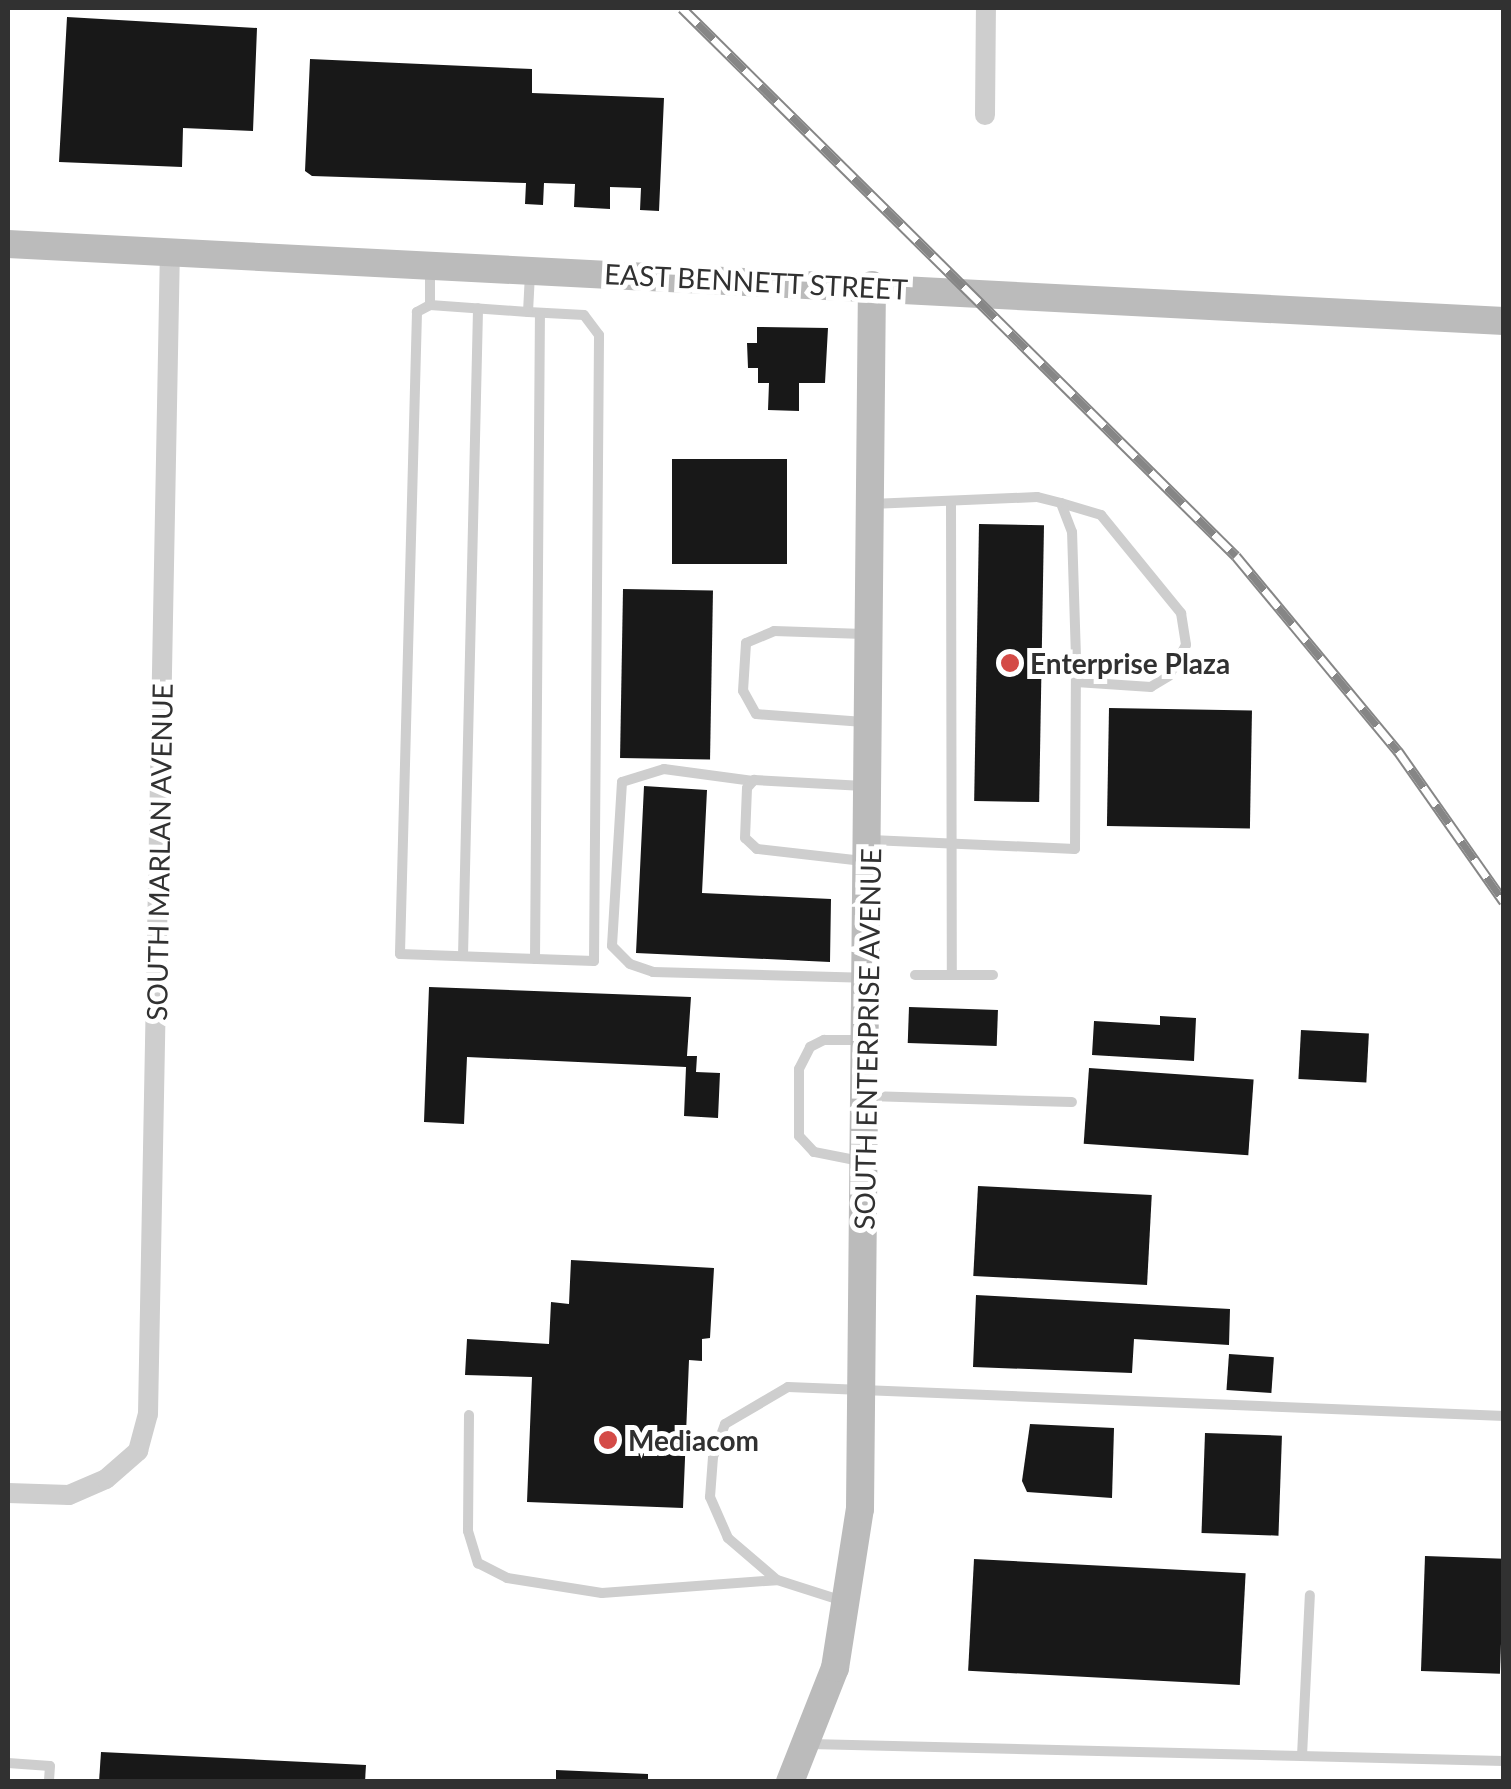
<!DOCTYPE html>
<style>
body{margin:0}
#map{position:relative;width:1511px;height:1789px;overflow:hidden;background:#fff;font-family:Lato,sans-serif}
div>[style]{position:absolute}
.building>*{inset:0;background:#181818;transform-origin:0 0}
.lane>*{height:10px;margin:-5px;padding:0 5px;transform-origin:5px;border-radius:5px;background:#cecece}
.street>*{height:20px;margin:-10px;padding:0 10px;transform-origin:10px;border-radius:10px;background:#cecece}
.secondary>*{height:28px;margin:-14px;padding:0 14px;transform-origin:14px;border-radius:14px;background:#bbb}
.rail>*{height:11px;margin-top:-5.5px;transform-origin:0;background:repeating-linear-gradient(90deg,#fff 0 22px,#868686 0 44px);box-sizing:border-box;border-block:2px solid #868686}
.dots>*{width:28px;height:28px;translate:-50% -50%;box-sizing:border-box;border:5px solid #fff;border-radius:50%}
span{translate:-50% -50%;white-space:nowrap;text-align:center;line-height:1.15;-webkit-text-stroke:10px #fff;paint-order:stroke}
.street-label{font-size:28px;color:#313131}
.poi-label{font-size:28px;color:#313131;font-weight:700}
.left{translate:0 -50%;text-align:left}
.frame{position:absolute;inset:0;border:10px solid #313131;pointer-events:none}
</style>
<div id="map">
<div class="building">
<i style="clip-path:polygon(67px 17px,257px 28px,253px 131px,183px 128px,182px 167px,59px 162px)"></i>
<i style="clip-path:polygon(310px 59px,532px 69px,532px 93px,664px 98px,659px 211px,640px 210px,641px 188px,610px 187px,610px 209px,574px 207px,575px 184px,544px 183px,543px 205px,525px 204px,526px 183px,312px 176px,305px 171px)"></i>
<i style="clip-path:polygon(757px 327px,828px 328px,825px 383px,799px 383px,799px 411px,768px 410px,769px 383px,758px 383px,758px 368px,748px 368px,747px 343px,757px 343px)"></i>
<i style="left:672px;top:459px;width:115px;height:105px"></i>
<i style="left:979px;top:524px;width:65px;height:277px;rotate:1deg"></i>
<i style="left:623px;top:589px;width:90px;height:169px;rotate:1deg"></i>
<i style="left:1109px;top:708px;width:143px;height:118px;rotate:1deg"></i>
<i style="clip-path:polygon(644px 786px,707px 790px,702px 893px,831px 899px,830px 962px,636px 953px)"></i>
<i style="clip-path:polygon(429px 987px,691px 997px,687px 1056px,697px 1056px,696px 1072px,720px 1073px,718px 1118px,684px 1116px,686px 1067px,467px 1057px,464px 1124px,424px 1122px)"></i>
<i style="left:909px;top:1007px;width:89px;height:36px;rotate:2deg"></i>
<i style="clip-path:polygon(1160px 1016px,1196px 1018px,1194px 1061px,1092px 1055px,1094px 1021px,1160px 1025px)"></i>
<i style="left:1301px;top:1030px;width:68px;height:49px;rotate:3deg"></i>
<i style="left:1089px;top:1068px;width:165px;height:76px;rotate:4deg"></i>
<i style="left:978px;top:1186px;width:174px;height:90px;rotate:3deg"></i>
<i style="clip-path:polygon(571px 1260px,714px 1268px,710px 1338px,702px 1339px,702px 1361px,689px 1360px,683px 1508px,527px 1502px,532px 1377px,465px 1375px,467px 1339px,549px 1344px,551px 1302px,569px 1304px)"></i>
<i style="clip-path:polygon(976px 1295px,1230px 1309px,1229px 1345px,1134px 1339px,1132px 1373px,973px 1367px)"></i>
<i style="left:1229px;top:1354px;width:45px;height:36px;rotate:4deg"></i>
<i style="clip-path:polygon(1030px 1424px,1114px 1428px,1112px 1498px,1027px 1492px,1022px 1481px)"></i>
<i style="left:1205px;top:1433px;width:77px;height:100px;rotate:2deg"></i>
<i style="left:1425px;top:1556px;width:79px;height:115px;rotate:2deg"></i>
<i style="left:974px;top:1559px;width:272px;height:112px;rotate:3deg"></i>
<i style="clip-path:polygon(101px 1752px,366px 1765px,365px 1782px,99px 1782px)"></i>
<i style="clip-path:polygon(556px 1770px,648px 1774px,648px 1782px,556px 1782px)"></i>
</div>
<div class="lane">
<i style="left:430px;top:268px;width:37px;rotate:90deg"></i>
<i style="left:430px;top:305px;width:15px;rotate:152deg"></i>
<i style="left:417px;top:312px;width:642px;rotate:91.52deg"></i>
<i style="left:400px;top:954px;width:194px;rotate:2.1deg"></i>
<i style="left:594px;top:961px;width:626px;rotate:-89.54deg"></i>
<i style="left:599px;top:335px;width:25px;rotate:-127deg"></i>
<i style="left:584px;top:315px;width:56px;rotate:-176.9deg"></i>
<i style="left:528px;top:312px;width:37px;rotate:-87deg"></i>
<i style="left:430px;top:305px;width:98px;rotate:4.1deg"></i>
<i style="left:951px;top:501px;width:474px;rotate:89.9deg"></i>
<i style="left:1061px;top:503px;width:42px;rotate:16.7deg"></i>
<i style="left:1101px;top:515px;width:127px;rotate:50.8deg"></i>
<i style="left:1181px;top:613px;width:32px;rotate:81deg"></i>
<i style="left:1186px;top:645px;width:35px;rotate:119deg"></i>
<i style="left:1169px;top:676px;width:21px;rotate:149deg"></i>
<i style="left:1151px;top:687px;width:75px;rotate:-176.2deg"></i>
<i style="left:864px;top:722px;width:108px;rotate:-175.8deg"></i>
<i style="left:756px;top:714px;width:26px;rotate:-119deg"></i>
<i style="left:743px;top:691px;width:48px;rotate:-86.4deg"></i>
<i style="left:746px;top:643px;width:30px;rotate:-23deg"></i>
<i style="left:774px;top:631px;width:90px;rotate:1.9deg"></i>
<i style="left:753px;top:781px;width:90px;rotate:-172.3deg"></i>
<i style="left:664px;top:769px;width:44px;rotate:162.8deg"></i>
<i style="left:622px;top:782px;width:164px;rotate:93.5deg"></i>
<i style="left:612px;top:946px;width:25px;rotate:45deg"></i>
<i style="left:630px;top:964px;width:24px;rotate:19deg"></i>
<i style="left:653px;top:972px;width:210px;rotate:1.6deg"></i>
<i style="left:871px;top:840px;width:204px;rotate:2.5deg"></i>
<i style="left:1075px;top:849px;width:191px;rotate:-89.7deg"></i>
<i style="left:1076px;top:658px;width:126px;rotate:-91.8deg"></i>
<i style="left:1072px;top:532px;width:31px;rotate:-111deg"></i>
<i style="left:1061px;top:503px;width:25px;rotate:-166deg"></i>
<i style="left:1037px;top:497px;width:166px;rotate:177.6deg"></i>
<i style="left:863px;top:861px;width:107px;rotate:-173.5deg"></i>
<i style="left:757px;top:849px;width:16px;rotate:-137deg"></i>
<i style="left:745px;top:838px;width:50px;rotate:-87.7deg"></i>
<i style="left:747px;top:788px;width:11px;rotate:-49deg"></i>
<i style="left:754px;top:780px;width:110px;rotate:3.1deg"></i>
<i style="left:463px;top:956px;width:648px;rotate:-88.67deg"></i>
<i style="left:535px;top:959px;width:646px;rotate:-89.56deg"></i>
<i style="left:915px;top:975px;width:78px"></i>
<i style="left:868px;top:1096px;width:204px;rotate:1.7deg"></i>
<i style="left:860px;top:1161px;width:47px;rotate:-168.9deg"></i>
<i style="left:814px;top:1152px;width:22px;rotate:-133deg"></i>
<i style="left:799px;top:1136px;width:67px;rotate:-90deg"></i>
<i style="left:799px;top:1069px;width:25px;rotate:-63deg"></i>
<i style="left:810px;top:1047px;width:16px;rotate:-27deg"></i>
<i style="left:824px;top:1040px;width:37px"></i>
<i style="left:469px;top:1415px;width:116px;rotate:90.5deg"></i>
<i style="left:468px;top:1531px;width:34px;rotate:73deg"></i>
<i style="left:478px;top:1563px;width:33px;rotate:27deg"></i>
<i style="left:507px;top:1578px;width:96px;rotate:9deg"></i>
<i style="left:602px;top:1593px;width:175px;rotate:-4.2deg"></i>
<i style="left:843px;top:1601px;width:69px;rotate:-162.3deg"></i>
<i style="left:777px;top:1580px;width:65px;rotate:-139.4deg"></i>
<i style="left:728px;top:1538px;width:45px;rotate:-113.7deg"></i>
<i style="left:710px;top:1497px;width:40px;rotate:-85.7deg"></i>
<i style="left:713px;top:1457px;width:35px;rotate:-70deg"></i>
<i style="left:725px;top:1424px;width:73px;rotate:-30.4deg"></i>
<i style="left:788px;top:1387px;width:717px;rotate:2.32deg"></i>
<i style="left:810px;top:1744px;width:694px;rotate:1.4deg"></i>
<i style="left:1302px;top:1756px;width:161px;rotate:-87.2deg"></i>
<i style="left:8px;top:1763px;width:42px;rotate:4.1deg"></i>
<i style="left:50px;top:1766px;width:16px;rotate:94deg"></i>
</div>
<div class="street">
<i style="left:985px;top:115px;width:107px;rotate:-89.5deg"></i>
<i style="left:8px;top:1493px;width:61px;rotate:1.9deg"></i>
<i style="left:69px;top:1495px;width:40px;rotate:-23.4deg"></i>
<i style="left:106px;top:1479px;width:43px;rotate:-41.2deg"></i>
<i style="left:138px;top:1451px;width:38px;rotate:-75deg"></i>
<i style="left:148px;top:1414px;width:1162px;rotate:-88.92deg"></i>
</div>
<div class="secondary">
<i style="left:8px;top:244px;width:1498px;rotate:2.95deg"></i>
<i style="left:790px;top:1782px;width:123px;rotate:-68.5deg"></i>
<i style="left:835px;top:1668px;width:161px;rotate:-81.1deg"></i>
<i style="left:860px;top:1509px;width:1224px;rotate:-89.44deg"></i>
</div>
<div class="rail">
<i style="left:682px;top:8px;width:779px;rotate:44.69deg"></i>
<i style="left:1236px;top:556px;width:254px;rotate:50.3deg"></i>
<i style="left:1398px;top:751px;width:184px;rotate:54.9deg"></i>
</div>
<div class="dots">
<i style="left:1010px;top:663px;background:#d44b47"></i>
<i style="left:608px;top:1440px;background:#d44b47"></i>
</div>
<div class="street-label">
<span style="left:756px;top:281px;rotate:3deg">EAST BENNETT STREET</span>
<span style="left:159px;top:852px;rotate:-89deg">SOUTH MARLAN AVENUE</span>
<span style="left:867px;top:1039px;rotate:-89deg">SOUTH ENTERPRISE AVENUE</span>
</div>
<div class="poi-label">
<span class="left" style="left:1030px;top:663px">Enterprise Plaza</span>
<span class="left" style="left:628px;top:1440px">Mediacom</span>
</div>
<div class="frame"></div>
</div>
